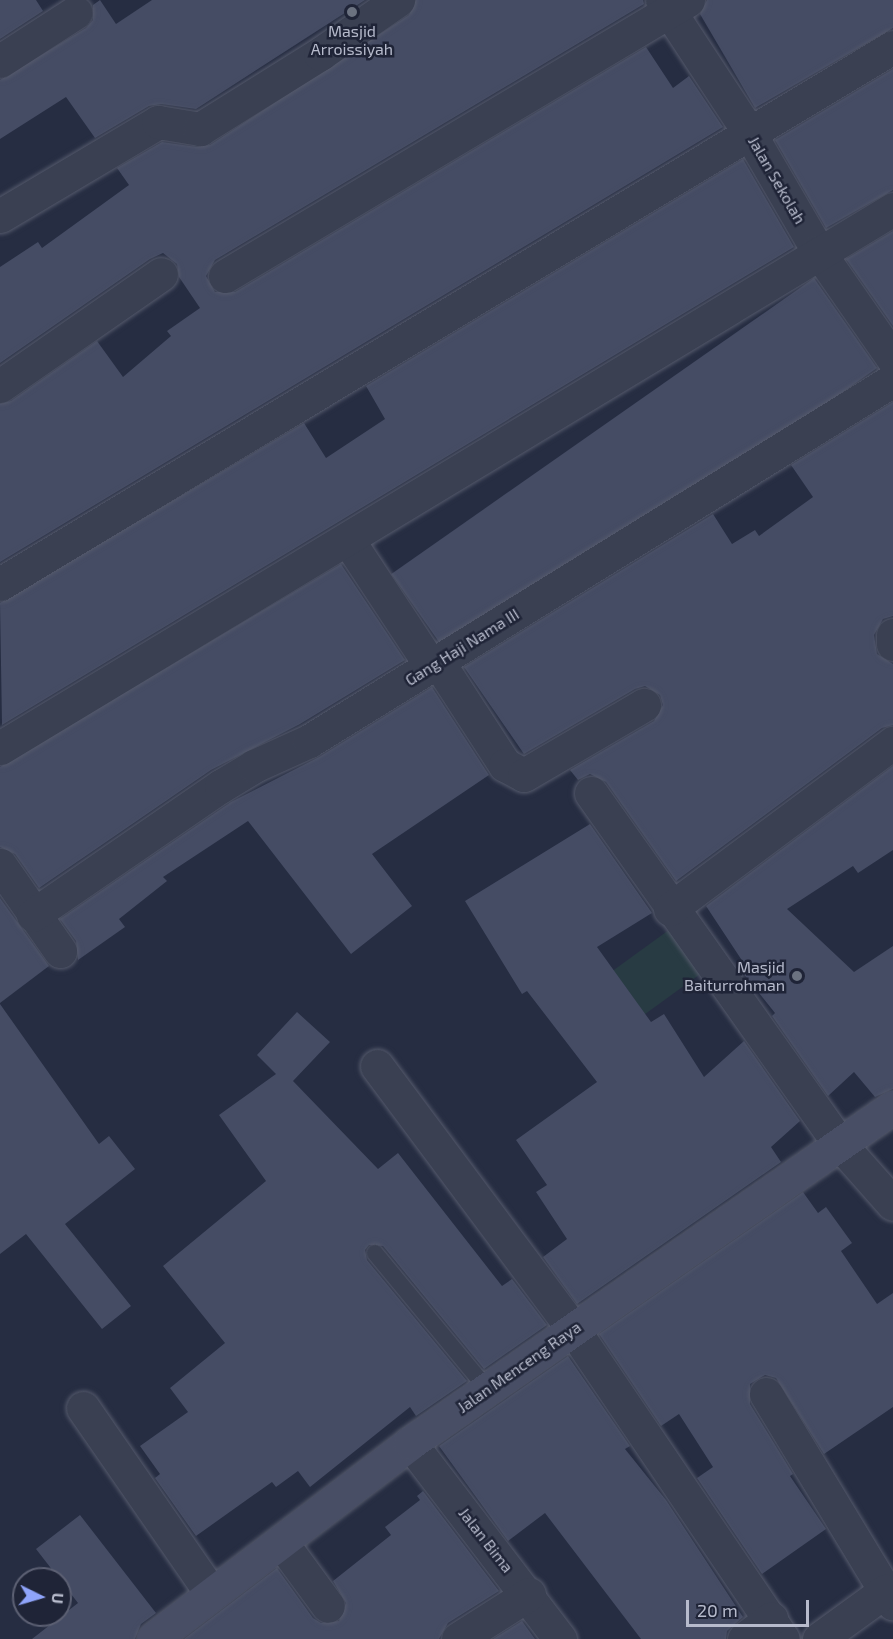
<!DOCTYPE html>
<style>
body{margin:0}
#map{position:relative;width:893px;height:1639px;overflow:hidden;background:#262d42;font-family:"Exo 2",sans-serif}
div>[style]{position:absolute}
.green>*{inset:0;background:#283b43;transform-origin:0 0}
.building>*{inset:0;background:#454c64;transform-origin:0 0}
.roads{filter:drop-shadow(0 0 2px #555a6c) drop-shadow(0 0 2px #555a6c)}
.lane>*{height:16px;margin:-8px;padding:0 8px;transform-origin:8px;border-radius:8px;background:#3a4052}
.street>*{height:33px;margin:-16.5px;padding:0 16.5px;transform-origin:16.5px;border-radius:16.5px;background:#3a4052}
.secondary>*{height:33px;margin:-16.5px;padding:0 16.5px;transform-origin:16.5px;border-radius:16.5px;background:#484e65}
.dots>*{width:16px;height:16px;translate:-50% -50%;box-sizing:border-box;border:3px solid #1f2437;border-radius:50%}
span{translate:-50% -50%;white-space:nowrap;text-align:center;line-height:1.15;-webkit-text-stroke:5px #1f2437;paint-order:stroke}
.poi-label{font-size:16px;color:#b7bbcc}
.right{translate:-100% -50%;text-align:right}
.street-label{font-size:16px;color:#b7bbcc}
.north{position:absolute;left:12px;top:1567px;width:60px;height:60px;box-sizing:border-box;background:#1f2437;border:2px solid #5c6073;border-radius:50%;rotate:95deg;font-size:16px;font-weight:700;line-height:24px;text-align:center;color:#b7bbcc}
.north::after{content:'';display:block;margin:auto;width:21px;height:27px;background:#8fa4fa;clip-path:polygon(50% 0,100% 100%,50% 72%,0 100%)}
.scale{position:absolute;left:686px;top:1600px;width:123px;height:27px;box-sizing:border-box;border:3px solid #b7bbcc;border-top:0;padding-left:8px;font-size:18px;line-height:21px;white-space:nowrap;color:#b7bbcc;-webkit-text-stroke:4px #1f2437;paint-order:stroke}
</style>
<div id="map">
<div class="green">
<i style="left:673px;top:927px;width:54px;height:74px;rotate:54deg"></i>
</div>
<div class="building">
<i style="clip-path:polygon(0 0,36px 0,43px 11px,0 39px)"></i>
<i style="clip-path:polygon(100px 0,116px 24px,152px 0,365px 0,196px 109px,161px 104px,149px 106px,95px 138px,66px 97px,0 139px,0 80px,86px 28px,93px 20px,93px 5px)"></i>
<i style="clip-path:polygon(416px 0,643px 0,644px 4px,215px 260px,206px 276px,215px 292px,235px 292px,646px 47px,673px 88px,689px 76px,723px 127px,0 562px,0 404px,11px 401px,97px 341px,123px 377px,171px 336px,167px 331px,200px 308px,179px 277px,177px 264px,163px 253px,150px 259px,0 363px,0 267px,38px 242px,42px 248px,129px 185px,117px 168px,162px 142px,197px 147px,210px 145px,409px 15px)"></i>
<i style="clip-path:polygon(707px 0,893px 0,893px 28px,755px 108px,700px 14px)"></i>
<i style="clip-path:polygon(893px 69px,893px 190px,826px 228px,775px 140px)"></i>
<i style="clip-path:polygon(743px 159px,794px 247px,2px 725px,0 603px,304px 423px,326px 458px,385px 419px,366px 386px)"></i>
<i style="clip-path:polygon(893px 231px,893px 326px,846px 259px)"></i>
<i style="left:814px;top:278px;width:110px;height:516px;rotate:55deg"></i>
<i style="clip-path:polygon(893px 402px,893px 616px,883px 619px,874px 635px,877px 654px,893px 664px,893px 725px,882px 728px,676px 881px,606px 782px,590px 774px,578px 780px,570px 770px,654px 721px,663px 705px,660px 695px,645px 686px,635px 689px,524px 754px,464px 667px,713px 514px,732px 544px,755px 530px,759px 536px,813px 497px,791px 465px)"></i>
<i style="clip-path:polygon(341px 564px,405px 660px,300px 724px,211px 770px,39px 888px,15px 854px,0 847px,0 767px)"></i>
<i style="clip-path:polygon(432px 687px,489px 775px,372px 854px,412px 906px,351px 954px,248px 821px,163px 877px,167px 881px,119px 919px,125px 927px,78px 960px,76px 941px,60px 919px,231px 802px,319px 757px)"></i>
<i style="clip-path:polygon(893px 766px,893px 850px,858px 873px,853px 866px,787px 909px,854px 972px,893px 946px,893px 1089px,875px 1097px,854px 1072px,828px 1096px,772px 1016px,775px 1013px,738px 967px,743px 962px,706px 906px)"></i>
<i style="clip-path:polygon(590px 824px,652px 913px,597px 947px,651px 1022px,664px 1014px,704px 1077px,744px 1041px,800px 1121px,771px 1147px,781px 1162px,577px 1304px,543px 1257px,567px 1239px,536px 1192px,547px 1185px,516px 1140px,597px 1082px,527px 991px,522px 994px,465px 901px)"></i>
<i style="clip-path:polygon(0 898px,49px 966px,0 1003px)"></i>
<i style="clip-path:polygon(0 1004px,99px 1144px,109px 1136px,135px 1169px,65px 1224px,131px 1306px,102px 1329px,26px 1234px,0 1254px)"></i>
<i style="clip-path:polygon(297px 1012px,330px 1042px,293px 1081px,378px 1169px,398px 1153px,502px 1286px,512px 1279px,547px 1325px,484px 1369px,383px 1246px,369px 1245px,365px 1250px,367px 1260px,467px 1381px,416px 1416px,410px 1407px,310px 1487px,298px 1471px,276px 1487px,272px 1482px,196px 1536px,155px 1478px,160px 1474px,140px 1446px,188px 1412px,170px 1388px,225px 1343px,163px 1266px,266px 1181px,219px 1115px,276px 1074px,257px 1055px)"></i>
<i style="clip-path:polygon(803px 1192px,818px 1213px,826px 1207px,852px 1243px,841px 1251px,877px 1304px,893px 1293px,893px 1407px,824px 1454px,776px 1378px,765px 1375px,750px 1384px,750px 1404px,793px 1474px,790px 1476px,826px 1529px,762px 1574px,697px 1478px,713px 1467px,679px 1414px,661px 1426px,599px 1334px)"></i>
<i style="clip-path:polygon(568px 1356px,630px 1446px,625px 1449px,666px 1500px,743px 1617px,727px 1631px,726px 1639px,641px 1639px,545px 1513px,508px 1541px,439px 1446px)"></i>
<i style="clip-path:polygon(423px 1491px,499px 1591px,448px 1623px,439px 1639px,184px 1639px,277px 1568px,313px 1618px,321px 1623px,339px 1621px,346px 1603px,333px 1581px,391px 1535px,385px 1527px,420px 1500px,417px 1496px)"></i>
<i style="clip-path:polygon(80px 1515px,156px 1613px,141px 1624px,135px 1639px,32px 1639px,78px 1603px,36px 1549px)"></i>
<i style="clip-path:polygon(522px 1621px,535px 1639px,493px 1639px)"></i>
</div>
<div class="roads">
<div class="lane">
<i style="left:375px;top:1253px;width:178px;rotate:50.5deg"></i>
</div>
<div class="street">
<i style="left:662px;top:0;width:160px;rotate:56.7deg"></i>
<i style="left:750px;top:134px;width:135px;rotate:59.8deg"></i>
<i style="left:818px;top:251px;width:131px;rotate:55.2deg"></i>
<i style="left:0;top:61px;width:90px;rotate:-32.8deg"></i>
<i style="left:0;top:216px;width:184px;rotate:-30.7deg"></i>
<i style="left:158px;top:122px;width:43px;rotate:9.5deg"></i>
<i style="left:200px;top:129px;width:142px;rotate:-32deg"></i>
<i style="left:320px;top:54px;width:95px;rotate:-34.7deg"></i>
<i style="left:225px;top:276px;width:539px;rotate:-30.8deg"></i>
<i style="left:0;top:386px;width:196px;rotate:-34.8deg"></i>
<i style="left:348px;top:540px;width:151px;rotate:56.6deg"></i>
<i style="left:0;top:584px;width:1042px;rotate:-31.02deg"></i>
<i style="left:893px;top:635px;width:9px;rotate:90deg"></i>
<i style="left:438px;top:662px;width:123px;rotate:57deg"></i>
<i style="left:505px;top:765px;width:21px;rotate:28deg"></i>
<i style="left:524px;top:775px;width:139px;rotate:-30.3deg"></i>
<i style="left:0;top:748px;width:1043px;rotate:-31.11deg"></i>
<i style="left:591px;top:793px;width:429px;rotate:54.7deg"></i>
<i style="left:839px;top:1143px;width:81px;rotate:48.5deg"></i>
<i style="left:0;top:865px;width:105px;rotate:55.1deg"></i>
<i style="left:670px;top:909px;width:278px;rotate:-36.7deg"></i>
<i style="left:33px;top:915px;width:228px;rotate:-34.5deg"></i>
<i style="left:221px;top:786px;width:39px;rotate:-31deg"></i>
<i style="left:254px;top:766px;width:60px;rotate:-24.4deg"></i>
<i style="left:309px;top:741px;width:687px;rotate:-31.72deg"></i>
<i style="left:377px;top:1066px;width:328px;rotate:53.3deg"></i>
<i style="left:573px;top:1329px;width:374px;rotate:55.9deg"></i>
<i style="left:766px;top:1394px;width:245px;rotate:58.8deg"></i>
<i style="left:83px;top:1408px;width:226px;rotate:55.3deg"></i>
<i style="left:410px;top:1443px;width:247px;rotate:52.6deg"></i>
<i style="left:281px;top:1542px;width:79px;rotate:53.7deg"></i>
<i style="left:458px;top:1639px;width:84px;rotate:-32.4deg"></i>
<i style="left:744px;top:1639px;width:34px;rotate:-37deg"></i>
<i style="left:819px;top:1639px;width:82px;rotate:-36deg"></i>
</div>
<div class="secondary">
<i style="left:153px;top:1639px;width:323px;rotate:-37.3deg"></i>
<i style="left:410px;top:1443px;width:588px;rotate:-34.82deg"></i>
</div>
</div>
<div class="dots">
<i style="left:352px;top:12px;background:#6b7280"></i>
<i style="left:797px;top:976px;background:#6b7280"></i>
</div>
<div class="poi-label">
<span style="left:352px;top:40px">Masjid<br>Arroissiyah</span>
<span class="right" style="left:785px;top:976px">Masjid<br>Baiturrohman</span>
</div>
<div class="street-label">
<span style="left:777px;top:180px;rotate:60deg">Jalan Sekolah</span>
<span style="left:462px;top:647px;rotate:-32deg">Gang Haji Nama III</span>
<span style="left:519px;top:1367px;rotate:-35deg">Jalan Menceng Raya</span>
<span style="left:486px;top:1540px;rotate:52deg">Jalan Bima</span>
</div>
<div class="north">U</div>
<div class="scale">20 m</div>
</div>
